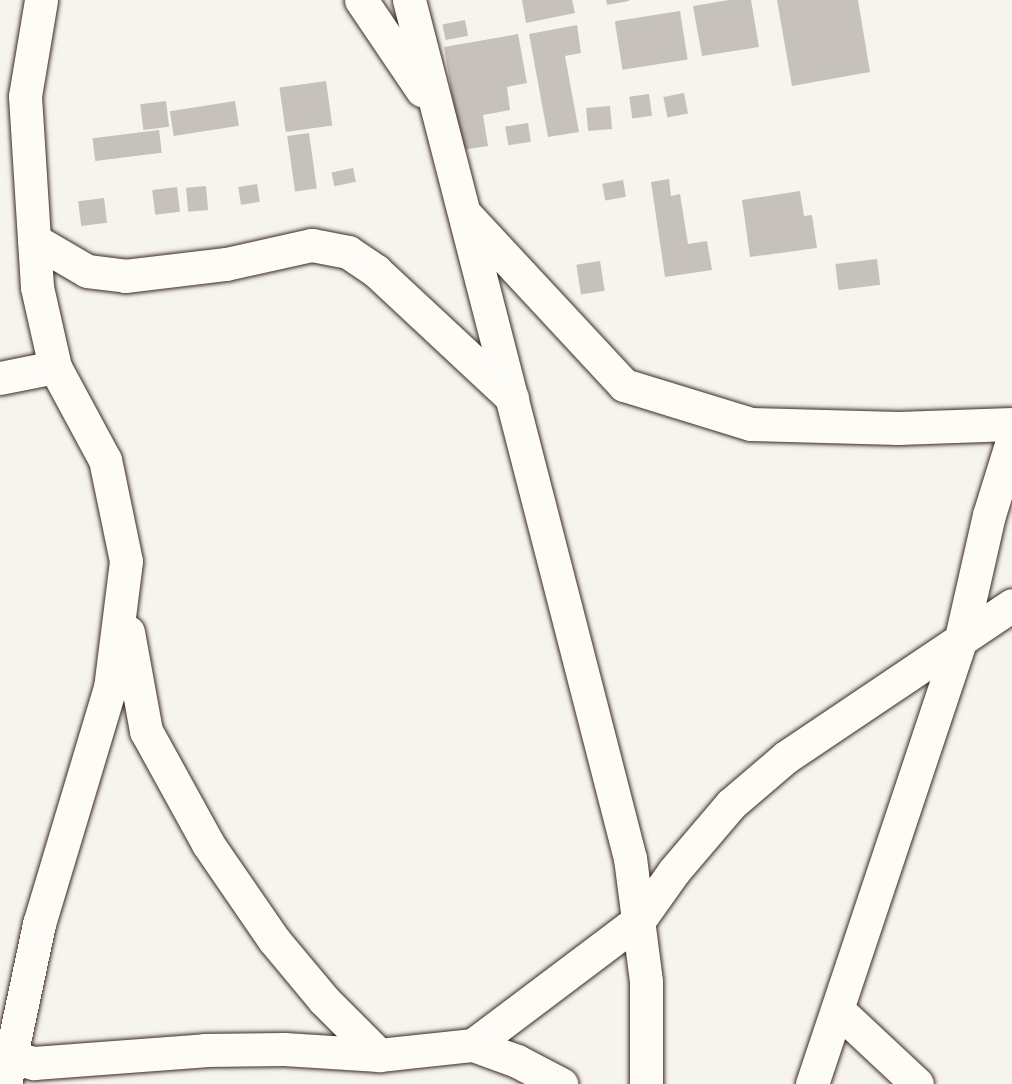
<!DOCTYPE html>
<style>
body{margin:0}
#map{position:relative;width:1012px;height:1084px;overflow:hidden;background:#f5f4ee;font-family:"Indie Flower",sans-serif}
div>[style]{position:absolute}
.building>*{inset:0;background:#c7c1bb;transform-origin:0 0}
.roads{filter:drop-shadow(0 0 2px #3b2a1e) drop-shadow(0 0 2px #3b2a1e)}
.minor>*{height:33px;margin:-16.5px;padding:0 16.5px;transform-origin:16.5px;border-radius:16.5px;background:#fdfcf7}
span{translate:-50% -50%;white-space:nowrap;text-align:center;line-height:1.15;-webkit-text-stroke:6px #fdfcf7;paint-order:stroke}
</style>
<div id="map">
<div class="building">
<i style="clip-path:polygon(522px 0,572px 0,575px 13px,526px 23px)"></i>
<i style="clip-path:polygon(606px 0,629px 0,629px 1px,607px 5px)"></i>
<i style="clip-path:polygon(729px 0,751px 0,759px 47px,702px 56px,693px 6px)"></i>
<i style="clip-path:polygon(777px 0,858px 0,870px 72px,792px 86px)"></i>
<i style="left:680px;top:11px;width:49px;height:66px;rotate:81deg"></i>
<i style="left:465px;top:20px;width:16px;height:23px;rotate:79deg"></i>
<i style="clip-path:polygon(577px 25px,581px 53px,565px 56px,579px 132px,548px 137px,529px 34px)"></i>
<i style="clip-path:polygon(518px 34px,527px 83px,507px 87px,510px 110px,483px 115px,488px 146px,461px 150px,444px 47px)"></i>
<i style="left:326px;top:81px;width:45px;height:47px;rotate:82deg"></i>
<i style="left:684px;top:93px;width:21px;height:21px;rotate:79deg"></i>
<i style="left:649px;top:94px;width:22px;height:20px;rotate:82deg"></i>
<i style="left:166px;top:101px;width:26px;height:26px;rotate:83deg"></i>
<i style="left:235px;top:101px;width:25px;height:66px;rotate:81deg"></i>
<i style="left:610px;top:106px;width:23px;height:24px;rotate:85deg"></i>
<i style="left:528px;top:123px;width:19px;height:23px;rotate:81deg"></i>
<i style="left:159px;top:130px;width:23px;height:67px;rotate:83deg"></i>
<i style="left:309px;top:133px;width:56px;height:22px;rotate:82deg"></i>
<i style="left:353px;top:168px;width:14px;height:22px;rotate:78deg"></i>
<i style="clip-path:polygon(669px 179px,671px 196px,680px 194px,688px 244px,707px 241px,712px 270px,665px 277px,651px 182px)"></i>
<i style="left:623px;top:180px;width:17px;height:21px;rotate:80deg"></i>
<i style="left:257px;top:184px;width:18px;height:19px;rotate:81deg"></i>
<i style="left:206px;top:186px;width:24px;height:20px;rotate:85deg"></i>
<i style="left:177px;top:187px;width:25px;height:25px;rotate:83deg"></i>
<i style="clip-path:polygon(800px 191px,804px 216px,812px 215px,817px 248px,750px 257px,742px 200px)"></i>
<i style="left:104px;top:198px;width:25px;height:26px;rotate:83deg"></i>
<i style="left:877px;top:259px;width:26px;height:42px;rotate:83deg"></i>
<i style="left:600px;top:261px;width:30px;height:24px;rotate:81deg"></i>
</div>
<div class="roads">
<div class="minor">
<i style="left:361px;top:0;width:109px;rotate:55.9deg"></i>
<i style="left:409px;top:0;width:886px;rotate:75.56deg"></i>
<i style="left:630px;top:858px;width:124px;rotate:82.6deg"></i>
<i style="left:646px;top:981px;width:103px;rotate:90deg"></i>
<i style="left:467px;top:216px;width:231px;rotate:47.1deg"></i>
<i style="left:624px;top:385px;width:133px;rotate:17.1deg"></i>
<i style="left:751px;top:424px;width:147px;rotate:1.6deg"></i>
<i style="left:898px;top:428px;width:114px;rotate:-2deg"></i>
<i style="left:34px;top:240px;width:61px;rotate:30.3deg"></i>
<i style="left:87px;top:271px;width:38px;rotate:7deg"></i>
<i style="left:125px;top:276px;width:102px;rotate:-6.8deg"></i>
<i style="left:226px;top:264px;width:88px;rotate:-12.5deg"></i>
<i style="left:312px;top:245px;width:37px;rotate:11deg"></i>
<i style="left:348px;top:252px;width:34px;rotate:34deg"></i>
<i style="left:376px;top:271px;width:186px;rotate:43deg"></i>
<i style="left:0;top:378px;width:56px;rotate:-11.3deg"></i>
<i style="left:128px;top:632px;width:101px;rotate:79.7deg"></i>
<i style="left:146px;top:731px;width:129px;rotate:61.2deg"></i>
<i style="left:208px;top:844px;width:116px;rotate:55.5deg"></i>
<i style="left:274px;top:940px;width:78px;rotate:50.2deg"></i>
<i style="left:324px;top:1000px;width:78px;rotate:45deg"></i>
<i style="left:838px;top:1010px;width:108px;rotate:43.1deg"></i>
<i style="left:473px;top:1045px;width:209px;rotate:-37deg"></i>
<i style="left:640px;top:919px;width:59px;rotate:-54.7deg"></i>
<i style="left:674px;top:871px;width:88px;rotate:-49.6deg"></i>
<i style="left:731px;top:804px;width:72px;rotate:-40.5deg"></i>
<i style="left:786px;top:757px;width:272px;rotate:-33.9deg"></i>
<i style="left:11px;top:1057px;width:24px;rotate:15deg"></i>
<i style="left:34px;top:1063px;width:171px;rotate:-4.3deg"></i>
<i style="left:205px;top:1050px;width:79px;rotate:-0.7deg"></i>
<i style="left:284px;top:1049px;width:95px;rotate:3.6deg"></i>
<i style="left:379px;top:1055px;width:95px;rotate:-6.1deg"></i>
<i style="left:473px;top:1045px;width:47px;rotate:20deg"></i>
<i style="left:517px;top:1061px;width:50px;rotate:27.6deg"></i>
<i style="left:5px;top:1084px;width:164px;rotate:-78deg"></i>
<i style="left:39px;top:924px;width:246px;rotate:-73.3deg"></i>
<i style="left:110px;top:688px;width:128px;rotate:-82.8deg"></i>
<i style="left:126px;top:561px;width:103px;rotate:-101.7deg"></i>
<i style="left:105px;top:460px;width:106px;rotate:-118.3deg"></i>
<i style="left:55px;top:367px;width:82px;rotate:-102.7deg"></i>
<i style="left:37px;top:287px;width:191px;rotate:-93.6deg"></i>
<i style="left:25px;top:96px;width:97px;rotate:-80.5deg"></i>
<i style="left:812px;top:1084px;width:470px;rotate:-71.5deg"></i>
<i style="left:961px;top:638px;width:126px;rotate:-77.2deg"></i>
<i style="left:989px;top:515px;width:77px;rotate:-72.7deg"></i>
</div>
</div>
</div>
